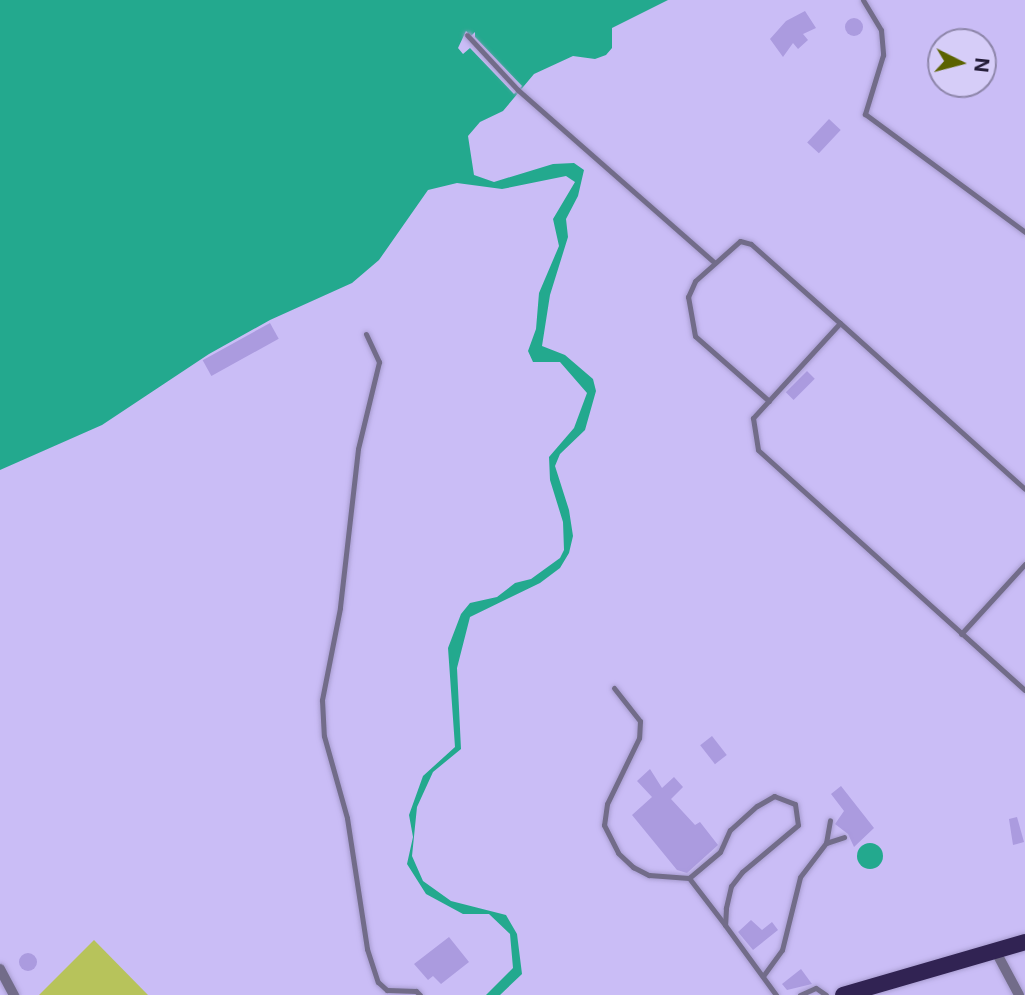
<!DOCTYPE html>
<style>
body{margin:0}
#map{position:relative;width:1025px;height:995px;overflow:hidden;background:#cabdf6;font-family:Inter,sans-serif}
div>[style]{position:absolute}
.green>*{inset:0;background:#b7c35b}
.water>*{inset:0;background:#23a98e}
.round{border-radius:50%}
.pier>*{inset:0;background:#cabdf6}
.building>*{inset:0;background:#ab9bdf;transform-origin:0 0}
.roads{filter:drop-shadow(0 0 2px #a89dd0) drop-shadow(0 0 2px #a89dd0)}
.service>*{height:5px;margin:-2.5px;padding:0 2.5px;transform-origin:2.5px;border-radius:2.5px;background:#726c89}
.minor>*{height:10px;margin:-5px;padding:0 5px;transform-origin:5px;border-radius:5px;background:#726c89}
.primary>*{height:16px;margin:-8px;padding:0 8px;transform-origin:8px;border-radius:8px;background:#312353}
span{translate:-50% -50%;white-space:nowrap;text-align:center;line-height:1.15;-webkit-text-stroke:5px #d6cdf8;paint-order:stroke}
.north{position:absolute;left:927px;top:28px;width:70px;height:70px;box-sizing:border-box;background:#d6cdf8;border:2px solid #8e86aa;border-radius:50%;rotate:96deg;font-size:19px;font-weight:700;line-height:28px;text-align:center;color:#221b36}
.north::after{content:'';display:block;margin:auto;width:24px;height:32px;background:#5b6200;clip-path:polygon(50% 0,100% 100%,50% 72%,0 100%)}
</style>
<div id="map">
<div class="green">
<i style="clip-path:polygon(94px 940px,148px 995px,39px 995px)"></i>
</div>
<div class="water">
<i style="clip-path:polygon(0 0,668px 0,612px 28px,612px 48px,606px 55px,595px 59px,573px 56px,534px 74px,503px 111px,480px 122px,468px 136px,474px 175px,494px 182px,553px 164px,574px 163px,584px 170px,578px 196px,566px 219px,568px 237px,550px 295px,542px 346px,565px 355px,593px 379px,596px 391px,585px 430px,560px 454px,555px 466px,569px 510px,573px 536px,569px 553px,560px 568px,540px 583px,470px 617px,457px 668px,461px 749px,433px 772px,417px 807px,412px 856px,423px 881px,451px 901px,506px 915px,517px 934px,522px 974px,500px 995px,486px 995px,513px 968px,510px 934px,489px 914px,463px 914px,426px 894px,407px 864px,413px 837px,409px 815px,423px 776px,455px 747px,448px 648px,461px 614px,470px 603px,497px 597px,515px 583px,531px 579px,560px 558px,564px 550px,563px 522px,550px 480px,549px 457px,574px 428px,587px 393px,560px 362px,533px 362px,528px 351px,536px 329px,539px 293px,559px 246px,553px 219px,575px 182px,566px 176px,502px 189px,457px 183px,428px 190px,379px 260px,352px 283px,270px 320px,209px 354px,102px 425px,0 470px)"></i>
<i class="round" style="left:857px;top:843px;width:26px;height:26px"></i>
</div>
<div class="pier">
<i style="clip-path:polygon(466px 31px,471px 36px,475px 32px,475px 37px,522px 86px,514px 94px,470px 48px,463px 54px,458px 48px)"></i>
</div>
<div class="building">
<i style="clip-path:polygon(805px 11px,816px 28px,803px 34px,808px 40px,798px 49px,793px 43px,783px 57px,770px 39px,786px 21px)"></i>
<i class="round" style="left:845px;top:18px;width:18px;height:18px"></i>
<i style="left:829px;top:119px;width:16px;height:32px;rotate:43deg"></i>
<i style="left:270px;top:323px;width:18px;height:77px;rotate:61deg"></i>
<i style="left:807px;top:371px;width:11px;height:30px;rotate:45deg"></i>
<i style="left:712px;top:736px;width:24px;height:15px;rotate:52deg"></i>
<i style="clip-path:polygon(650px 769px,662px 788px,674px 777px,683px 787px,671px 799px,695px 825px,700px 822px,718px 845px,687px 873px,677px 870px,632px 815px,652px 797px,637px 781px)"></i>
<i style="clip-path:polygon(841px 786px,874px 828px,854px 847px,848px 834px,835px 824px,844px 811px,831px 794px)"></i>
<i style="clip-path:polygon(1017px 817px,1024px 842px,1013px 845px,1009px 819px)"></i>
<i style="clip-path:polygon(751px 920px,762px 930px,772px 922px,778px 930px,753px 950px,738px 932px)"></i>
<i style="clip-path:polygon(449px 937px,469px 962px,441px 984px,433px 976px,428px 980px,414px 964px)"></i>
<i class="round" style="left:19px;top:953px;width:18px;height:18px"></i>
<i style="clip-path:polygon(801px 969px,812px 984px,787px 990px,782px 984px)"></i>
</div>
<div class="roads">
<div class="service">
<i style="left:863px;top:0;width:35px;rotate:59deg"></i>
<i style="left:881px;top:30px;width:25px;rotate:85deg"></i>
<i style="left:883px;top:55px;width:62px;rotate:107deg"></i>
<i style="left:865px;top:114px;width:199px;rotate:36.4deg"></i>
<i style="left:467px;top:35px;width:75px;rotate:47.2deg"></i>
<i style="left:518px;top:90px;width:261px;rotate:41.3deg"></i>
<i style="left:366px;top:334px;width:31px;rotate:65deg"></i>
<i style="left:379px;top:362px;width:89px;rotate:103.6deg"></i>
<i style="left:358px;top:449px;width:160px;rotate:96.5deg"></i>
<i style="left:340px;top:608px;width:94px;rotate:101.1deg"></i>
<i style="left:322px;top:700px;width:36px;rotate:87deg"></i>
<i style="left:324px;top:736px;width:85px;rotate:74.3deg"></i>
<i style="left:347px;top:818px;width:133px;rotate:81.3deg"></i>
<i style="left:367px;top:949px;width:35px;rotate:72deg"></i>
<i style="left:378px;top:982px;width:12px;rotate:42deg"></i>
<i style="left:387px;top:990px;width:29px;rotate:2deg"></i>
<i style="left:416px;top:991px;width:6px;rotate:45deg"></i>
<i style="left:769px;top:401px;width:98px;rotate:-138.7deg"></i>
<i style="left:695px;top:336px;width:40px;rotate:-100deg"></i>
<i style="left:688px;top:297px;width:17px;rotate:-66deg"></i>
<i style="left:695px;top:281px;width:60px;rotate:-41.6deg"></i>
<i style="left:740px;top:241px;width:11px;rotate:15deg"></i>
<i style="left:751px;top:244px;width:119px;rotate:41.6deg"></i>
<i style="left:1025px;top:489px;width:249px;rotate:-138.1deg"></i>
<i style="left:840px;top:323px;width:129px;rotate:132.5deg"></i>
<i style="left:753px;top:418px;width:32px;rotate:81deg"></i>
<i style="left:758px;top:450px;width:359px;rotate:42deg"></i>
<i style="left:961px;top:634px;width:95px;rotate:-47.6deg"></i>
<i style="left:614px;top:688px;width:42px;rotate:51.8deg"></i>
<i style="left:640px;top:721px;width:17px;rotate:93deg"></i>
<i style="left:639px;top:738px;width:73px;rotate:115.9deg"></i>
<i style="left:607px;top:804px;width:21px;rotate:98deg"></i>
<i style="left:604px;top:825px;width:31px;rotate:63deg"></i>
<i style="left:618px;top:853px;width:21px;rotate:43deg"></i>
<i style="left:633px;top:867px;width:18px;rotate:27deg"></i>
<i style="left:649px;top:875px;width:40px;rotate:4.3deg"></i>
<i style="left:689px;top:878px;width:40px;rotate:-40deg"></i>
<i style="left:720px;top:852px;width:24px;rotate:-66deg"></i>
<i style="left:730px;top:830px;width:36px;rotate:-42deg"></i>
<i style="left:757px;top:806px;width:20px;rotate:-30deg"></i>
<i style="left:774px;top:796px;width:22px;rotate:21deg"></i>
<i style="left:795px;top:804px;width:21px;rotate:82deg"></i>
<i style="left:798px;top:825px;width:73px;rotate:140deg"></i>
<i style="left:742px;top:872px;width:18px;rotate:128deg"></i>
<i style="left:731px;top:886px;width:23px;rotate:103deg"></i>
<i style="left:726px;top:908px;width:17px;rotate:93deg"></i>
<i style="left:725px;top:925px;width:87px;rotate:53.9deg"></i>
<i style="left:826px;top:843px;width:23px;rotate:-80deg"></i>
<i style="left:689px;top:878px;width:59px;rotate:52.5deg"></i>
<i style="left:763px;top:976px;width:32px;rotate:-54deg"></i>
<i style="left:782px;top:950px;width:75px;rotate:-76.1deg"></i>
<i style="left:800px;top:877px;width:43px;rotate:-52.6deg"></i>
<i style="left:826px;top:843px;width:19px;rotate:-18deg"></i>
<i style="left:800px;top:995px;width:17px;rotate:-24deg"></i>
<i style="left:816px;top:988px;width:12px;rotate:35deg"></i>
</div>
<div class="minor">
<i style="left:995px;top:950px;width:51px;rotate:61.9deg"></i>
<i style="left:0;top:969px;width:30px;rotate:62deg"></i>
</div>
<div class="primary">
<i style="left:843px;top:995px;width:190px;rotate:-16.2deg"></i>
</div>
</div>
<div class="north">N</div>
</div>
